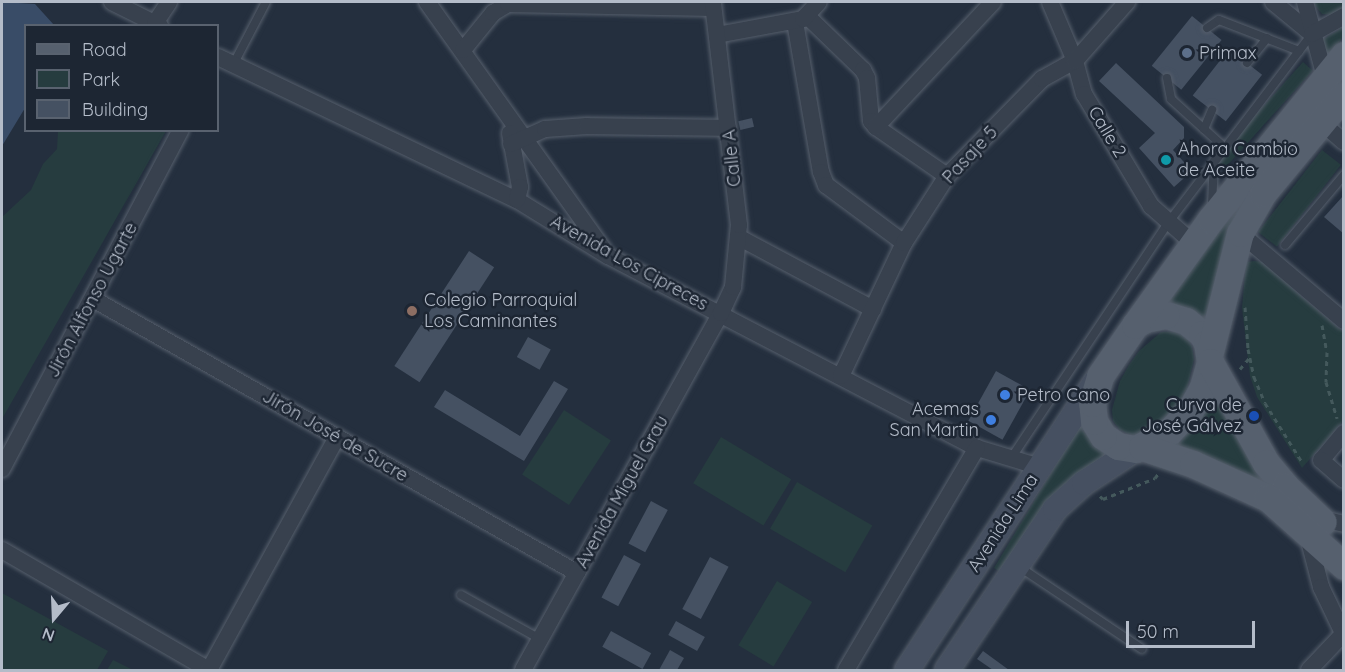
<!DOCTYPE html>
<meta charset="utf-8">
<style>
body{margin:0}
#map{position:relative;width:1345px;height:672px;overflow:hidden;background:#242f3e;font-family:Quicksand,sans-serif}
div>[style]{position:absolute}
.green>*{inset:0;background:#263c3f;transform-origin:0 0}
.water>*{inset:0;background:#394c67}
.building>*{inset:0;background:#455162;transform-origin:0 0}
.path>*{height:3px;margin-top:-1.5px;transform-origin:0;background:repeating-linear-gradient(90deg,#44595c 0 4.5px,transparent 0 9px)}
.roads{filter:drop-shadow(0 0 2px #565f6c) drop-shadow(0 0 2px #565f6c)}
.service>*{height:8px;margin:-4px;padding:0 4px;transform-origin:4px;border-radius:4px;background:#38414e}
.minor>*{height:16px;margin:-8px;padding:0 8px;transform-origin:8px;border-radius:8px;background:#38414e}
.secondary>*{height:24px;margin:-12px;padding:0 12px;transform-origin:12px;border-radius:12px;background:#465061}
.primary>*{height:27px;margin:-13.5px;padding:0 13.5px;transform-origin:13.5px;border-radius:13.5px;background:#56606e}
.dots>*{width:16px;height:16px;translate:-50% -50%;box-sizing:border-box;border:3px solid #1d2633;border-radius:50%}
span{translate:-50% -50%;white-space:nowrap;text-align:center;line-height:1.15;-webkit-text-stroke:5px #1d2633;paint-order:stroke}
.poi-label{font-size:18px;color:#b4bcc9}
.left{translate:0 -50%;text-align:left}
.right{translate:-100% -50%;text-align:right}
.street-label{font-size:18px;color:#b4bcc9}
.frame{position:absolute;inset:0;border:3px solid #b4bcc9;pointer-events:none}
.legend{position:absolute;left:24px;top:24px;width:195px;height:108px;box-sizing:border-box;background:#1d2633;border:2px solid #59626f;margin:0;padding:8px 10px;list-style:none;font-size:18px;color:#b4bcc9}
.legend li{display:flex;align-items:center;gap:12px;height:30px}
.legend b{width:30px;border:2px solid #59626f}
.north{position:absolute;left:24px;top:588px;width:60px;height:60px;-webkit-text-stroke:4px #1d2633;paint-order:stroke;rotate:199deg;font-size:16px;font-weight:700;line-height:24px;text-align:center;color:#b4bcc9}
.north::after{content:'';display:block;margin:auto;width:21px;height:27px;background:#b4bcc9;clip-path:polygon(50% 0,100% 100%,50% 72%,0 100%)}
.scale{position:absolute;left:1126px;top:621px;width:129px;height:27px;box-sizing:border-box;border:3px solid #b4bcc9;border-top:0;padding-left:8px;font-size:18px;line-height:21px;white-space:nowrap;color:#b4bcc9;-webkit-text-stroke:4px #1d2633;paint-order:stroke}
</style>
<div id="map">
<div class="green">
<i style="clip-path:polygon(1312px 2px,1343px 2px,1343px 9px,1333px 15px,1322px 14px)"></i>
<i style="clip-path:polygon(1343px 27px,1343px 37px,1324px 61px,1319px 42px)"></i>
<i style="left:1303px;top:62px;width:13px;height:132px;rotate:42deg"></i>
<i style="clip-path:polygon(58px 131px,166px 131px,2px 419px,2px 217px,31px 190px,43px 164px,57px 149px)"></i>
<i style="left:1322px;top:150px;width:24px;height:104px;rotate:38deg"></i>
<i style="clip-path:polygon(1261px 179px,1211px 316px,1204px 319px,1198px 313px,1185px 309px,1161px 305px)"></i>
<i style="clip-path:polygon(1254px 261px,1262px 262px,1343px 332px,1343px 421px,1302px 468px,1257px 397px,1250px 376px,1242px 308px,1246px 262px)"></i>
<i style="clip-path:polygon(1175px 331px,1186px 337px,1192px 346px,1194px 359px,1187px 389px,1178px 405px,1167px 418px,1142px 434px,1131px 435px,1120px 430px,1113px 421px,1112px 410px,1120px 381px,1129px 365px,1139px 351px,1161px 332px)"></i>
<i style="clip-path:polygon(1214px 395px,1299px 507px,1175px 447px,1188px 433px)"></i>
<i style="left:564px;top:410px;width:56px;height:77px;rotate:33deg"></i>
<i style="clip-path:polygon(1081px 423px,1111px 452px,1002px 573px,994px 568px)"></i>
<i style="left:721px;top:437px;width:82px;height:54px;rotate:31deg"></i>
<i style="left:797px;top:482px;width:87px;height:54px;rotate:30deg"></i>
<i style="left:777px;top:581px;width:41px;height:75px;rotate:31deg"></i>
<i style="clip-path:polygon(2px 593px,108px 651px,97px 670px,2px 670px)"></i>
<i style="clip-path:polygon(113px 660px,133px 670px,107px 670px)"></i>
</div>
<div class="water">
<i style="clip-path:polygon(2px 2px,35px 4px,54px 25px,26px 26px,25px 108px,2px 146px)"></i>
</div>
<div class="building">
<i style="left:1192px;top:16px;width:38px;height:64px;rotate:39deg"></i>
<i style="left:1229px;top:49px;width:42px;height:59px;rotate:38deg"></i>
<i style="clip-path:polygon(1116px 63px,1184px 127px,1184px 138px,1173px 150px,1192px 171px,1174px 187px,1139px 148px,1155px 133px,1099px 81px)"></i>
<i style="left:752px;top:118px;width:9px;height:14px;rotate:77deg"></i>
<i style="clip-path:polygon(1344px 195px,1344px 234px,1324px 217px)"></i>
<i style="left:469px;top:251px;width:30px;height:137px;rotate:33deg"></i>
<i style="left:528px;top:337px;width:26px;height:23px;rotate:29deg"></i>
<i style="left:996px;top:371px;width:39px;height:57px;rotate:29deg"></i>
<i style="clip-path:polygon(554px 381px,568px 389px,524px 461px,434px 407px,445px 390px,520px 436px)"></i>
<i style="left:651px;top:501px;width:19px;height:48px;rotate:28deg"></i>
<i style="left:624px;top:555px;width:19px;height:48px;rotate:28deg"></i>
<i style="left:710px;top:557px;width:21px;height:59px;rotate:28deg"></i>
<i style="left:676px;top:621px;width:33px;height:16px;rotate:29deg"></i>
<i style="left:611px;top:631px;width:46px;height:18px;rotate:29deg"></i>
<i style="clip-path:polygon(670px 650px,684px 658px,677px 670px,659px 670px)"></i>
<i style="clip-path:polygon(983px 651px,1009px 670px,993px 670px,977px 659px)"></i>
</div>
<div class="path">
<i style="left:1245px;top:307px;width:42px;rotate:85.9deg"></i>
<i style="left:1248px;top:349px;width:29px;rotate:78deg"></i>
<i style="left:1254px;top:377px;width:28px;rotate:67deg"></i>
<i style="left:1265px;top:403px;width:70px;rotate:57.9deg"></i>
<i style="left:1322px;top:325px;width:27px;rotate:80deg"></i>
<i style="left:1327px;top:352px;width:30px;rotate:92deg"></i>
<i style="left:1326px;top:382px;width:38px;rotate:73deg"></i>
<i style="left:1240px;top:369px;width:16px;rotate:-50deg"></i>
<i style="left:1100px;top:496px;width:4px;rotate:45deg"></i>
<i style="left:1103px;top:499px;width:56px;rotate:-22deg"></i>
<i style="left:1155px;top:478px;width:5px;rotate:-53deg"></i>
</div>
<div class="roads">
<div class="service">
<i style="left:1207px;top:28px;width:14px;rotate:-34deg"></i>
<i style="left:1219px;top:20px;width:86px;rotate:21.2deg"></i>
<i style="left:1247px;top:63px;width:32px;rotate:-51deg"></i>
<i style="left:233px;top:65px;width:71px;rotate:-62.4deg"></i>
<i style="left:1167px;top:78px;width:21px;rotate:79deg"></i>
<i style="left:1171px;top:99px;width:72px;rotate:42.2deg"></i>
<i style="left:1204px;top:129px;width:21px;rotate:-67deg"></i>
<i style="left:1212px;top:205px;width:44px;rotate:-87.4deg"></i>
<i style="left:1285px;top:245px;width:92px;rotate:-49.9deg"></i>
<i style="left:1010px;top:460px;width:285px;rotate:-56.3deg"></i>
<i style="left:1168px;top:223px;width:238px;rotate:-52.7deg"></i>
<i style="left:1018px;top:566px;width:149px;rotate:33.8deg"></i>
<i style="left:461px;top:595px;width:90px;rotate:29.1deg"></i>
</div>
<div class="minor">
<i style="left:112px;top:2px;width:54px;rotate:26.6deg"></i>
<i style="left:427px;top:2px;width:305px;rotate:54.5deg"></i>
<i style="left:1050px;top:2px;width:64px;rotate:67deg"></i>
<i style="left:1075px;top:61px;width:34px;rotate:75deg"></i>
<i style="left:1084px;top:94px;width:131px;rotate:59.1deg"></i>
<i style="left:1151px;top:206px;width:56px;rotate:41.4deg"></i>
<i style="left:1273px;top:2px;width:50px;rotate:39.4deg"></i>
<i style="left:1305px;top:2px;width:78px;rotate:75.1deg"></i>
<i style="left:807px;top:16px;width:78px;rotate:44deg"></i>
<i style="left:863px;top:70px;width:9px;rotate:63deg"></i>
<i style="left:867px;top:78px;width:43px;rotate:84.7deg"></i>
<i style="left:871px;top:121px;width:8px;rotate:50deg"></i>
<i style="left:876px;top:127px;width:86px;rotate:34.6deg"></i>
<i style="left:795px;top:22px;width:152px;rotate:80.2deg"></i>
<i style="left:821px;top:172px;width:14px;rotate:69deg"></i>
<i style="left:826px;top:185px;width:97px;rotate:36.6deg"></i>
<i style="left:155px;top:23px;width:25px;rotate:-56deg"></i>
<i style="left:1312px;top:34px;width:37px;rotate:-29deg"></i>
<i style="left:717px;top:35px;width:87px;rotate:-10.5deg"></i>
<i style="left:803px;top:19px;width:23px;rotate:-47deg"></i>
<i style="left:463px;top:50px;width:48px;rotate:-51deg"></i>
<i style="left:493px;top:13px;width:17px;rotate:-31deg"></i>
<i style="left:508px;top:4px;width:205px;rotate:1.1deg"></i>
<i style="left:218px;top:57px;width:331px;rotate:25.6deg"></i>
<i style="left:517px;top:200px;width:107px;rotate:31.6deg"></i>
<i style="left:608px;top:256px;width:416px;rotate:27.5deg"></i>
<i style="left:977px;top:448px;width:66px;rotate:16.8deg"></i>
<i style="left:1321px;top:122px;width:30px;rotate:41deg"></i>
<i style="left:876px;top:127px;width:171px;rotate:-46.9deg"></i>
<i style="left:510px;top:133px;width:55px;rotate:79.5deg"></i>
<i style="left:520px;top:187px;width:13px;rotate:103deg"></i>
<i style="left:511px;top:144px;width:37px;rotate:-24deg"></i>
<i style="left:545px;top:129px;width:42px;rotate:-4.1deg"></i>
<i style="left:587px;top:126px;width:141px;rotate:0.8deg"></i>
<i style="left:1240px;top:233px;width:136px;rotate:40.2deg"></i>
<i style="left:740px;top:238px;width:151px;rotate:28.1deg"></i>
<i style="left:93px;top:299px;width:556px;rotate:29.51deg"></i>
<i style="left:841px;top:376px;width:147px;rotate:-64.7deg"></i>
<i style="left:904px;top:243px;width:80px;rotate:-57.3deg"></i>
<i style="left:947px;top:176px;width:136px;rotate:-45.6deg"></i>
<i style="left:1042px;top:79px;width:38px;rotate:-29deg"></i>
<i style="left:1075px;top:61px;width:79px;rotate:-48.6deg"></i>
<i style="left:1344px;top:433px;width:35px;rotate:130deg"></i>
<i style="left:1321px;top:460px;width:30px;rotate:41deg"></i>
<i style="left:2px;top:469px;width:383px;rotate:-62.2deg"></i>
<i style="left:1318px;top:518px;width:27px;rotate:13deg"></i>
<i style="left:1308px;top:537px;width:52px;rotate:75.4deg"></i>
<i style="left:1321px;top:587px;width:53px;rotate:64.4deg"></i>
<i style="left:2px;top:550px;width:239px;rotate:30.1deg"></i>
<i style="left:209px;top:670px;width:266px;rotate:-61.2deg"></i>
<i style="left:523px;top:670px;width:408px;rotate:-61deg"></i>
<i style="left:721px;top:313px;width:29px;rotate:-65deg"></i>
<i style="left:733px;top:287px;width:62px;rotate:-84.5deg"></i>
<i style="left:739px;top:225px;width:225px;rotate:-96.7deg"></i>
<i style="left:846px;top:670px;width:258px;rotate:-59.5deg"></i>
<i style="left:1309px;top:670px;width:50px;rotate:-46.6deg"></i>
</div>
<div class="secondary">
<i style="left:907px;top:670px;width:347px;rotate:-56.8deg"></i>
<i style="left:947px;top:670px;width:194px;rotate:-56.1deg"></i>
<i style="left:1055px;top:509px;width:39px;rotate:-42deg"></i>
<i style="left:1084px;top:483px;width:62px;rotate:-33.2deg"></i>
</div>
<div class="primary">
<i style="left:1166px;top:315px;width:21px;rotate:17deg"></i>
<i style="left:1186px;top:321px;width:21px;rotate:39deg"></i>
<i style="left:1202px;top:334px;width:10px;rotate:61deg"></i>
<i style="left:1207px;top:343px;width:19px;rotate:81deg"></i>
<i style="left:1210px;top:362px;width:26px;rotate:106deg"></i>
<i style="left:1203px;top:387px;width:26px;rotate:119deg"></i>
<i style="left:1190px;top:410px;width:30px;rotate:134deg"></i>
<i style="left:1169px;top:432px;width:37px;rotate:153deg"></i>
<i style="left:1136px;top:449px;width:18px;rotate:-171deg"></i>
<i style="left:1118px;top:446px;width:18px;rotate:-146deg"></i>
<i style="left:1103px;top:436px;width:17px;rotate:-121deg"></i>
<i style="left:1094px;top:421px;width:18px;rotate:-96deg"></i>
<i style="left:1092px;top:403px;width:28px;rotate:-73deg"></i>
<i style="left:1100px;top:376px;width:62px;rotate:-55.5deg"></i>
<i style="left:1135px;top:325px;width:12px;rotate:-31deg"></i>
<i style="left:1145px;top:319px;width:21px;rotate:-11deg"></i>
<i style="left:1135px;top:325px;width:130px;rotate:-54.4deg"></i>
<i style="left:1211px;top:219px;width:211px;rotate:-51deg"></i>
<i style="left:1210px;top:352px;width:123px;rotate:-75.9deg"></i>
<i style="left:1240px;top:233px;width:46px;rotate:-60.1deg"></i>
<i style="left:1263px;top:193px;width:127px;rotate:-50.4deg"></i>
<i style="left:1210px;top:362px;width:115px;rotate:61deg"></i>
<i style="left:1266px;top:463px;width:30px;rotate:50deg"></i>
<i style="left:1285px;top:486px;width:52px;rotate:43.5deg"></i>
<i style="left:1142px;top:447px;width:54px;rotate:18.4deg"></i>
<i style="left:1193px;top:464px;width:82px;rotate:24.4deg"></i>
<i style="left:1268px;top:498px;width:102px;rotate:41.8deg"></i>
</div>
</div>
<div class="dots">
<i style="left:1187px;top:53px;background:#5c6f8a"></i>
<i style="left:1166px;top:160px;background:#0f9aa8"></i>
<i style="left:412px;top:311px;background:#8d6e63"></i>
<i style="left:1005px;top:395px;background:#3f7fe0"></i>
<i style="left:1254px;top:416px;background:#1a4fb4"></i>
<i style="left:991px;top:420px;background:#3f7fe0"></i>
</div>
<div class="poi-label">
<span class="left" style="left:1199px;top:53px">Primax</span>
<span class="left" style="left:1178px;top:160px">Ahora Cambio<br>de Aceite</span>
<span class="left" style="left:424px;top:311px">Colegio Parroquial<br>Los Caminantes</span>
<span class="left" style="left:1017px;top:395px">Petro Cano</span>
<span class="right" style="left:1242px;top:416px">Curva de<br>José Gálvez</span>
<span class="right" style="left:979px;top:420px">Acemas<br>San Martin</span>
</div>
<div class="street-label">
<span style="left:1107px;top:132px;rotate:59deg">Calle 2</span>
<span style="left:970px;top:155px;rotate:-47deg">Pasaje 5</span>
<span style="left:732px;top:158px;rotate:-96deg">Calle A</span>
<span style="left:629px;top:263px;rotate:29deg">Avenida Los Cipreces</span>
<span style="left:92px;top:300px;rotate:-62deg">Jirón Alfonso Ugarte</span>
<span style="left:335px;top:436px;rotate:30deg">Jirón José de Sucre</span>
<span style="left:622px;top:492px;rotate:-61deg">Avenida Miguel Grau</span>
<span style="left:1003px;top:523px;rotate:-57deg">Avenida Lima</span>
</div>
<div class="frame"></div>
<ul class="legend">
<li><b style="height:8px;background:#56606e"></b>Road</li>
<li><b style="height:16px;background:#263c3f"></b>Park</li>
<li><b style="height:16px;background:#455162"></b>Building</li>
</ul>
<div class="north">N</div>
<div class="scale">50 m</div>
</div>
